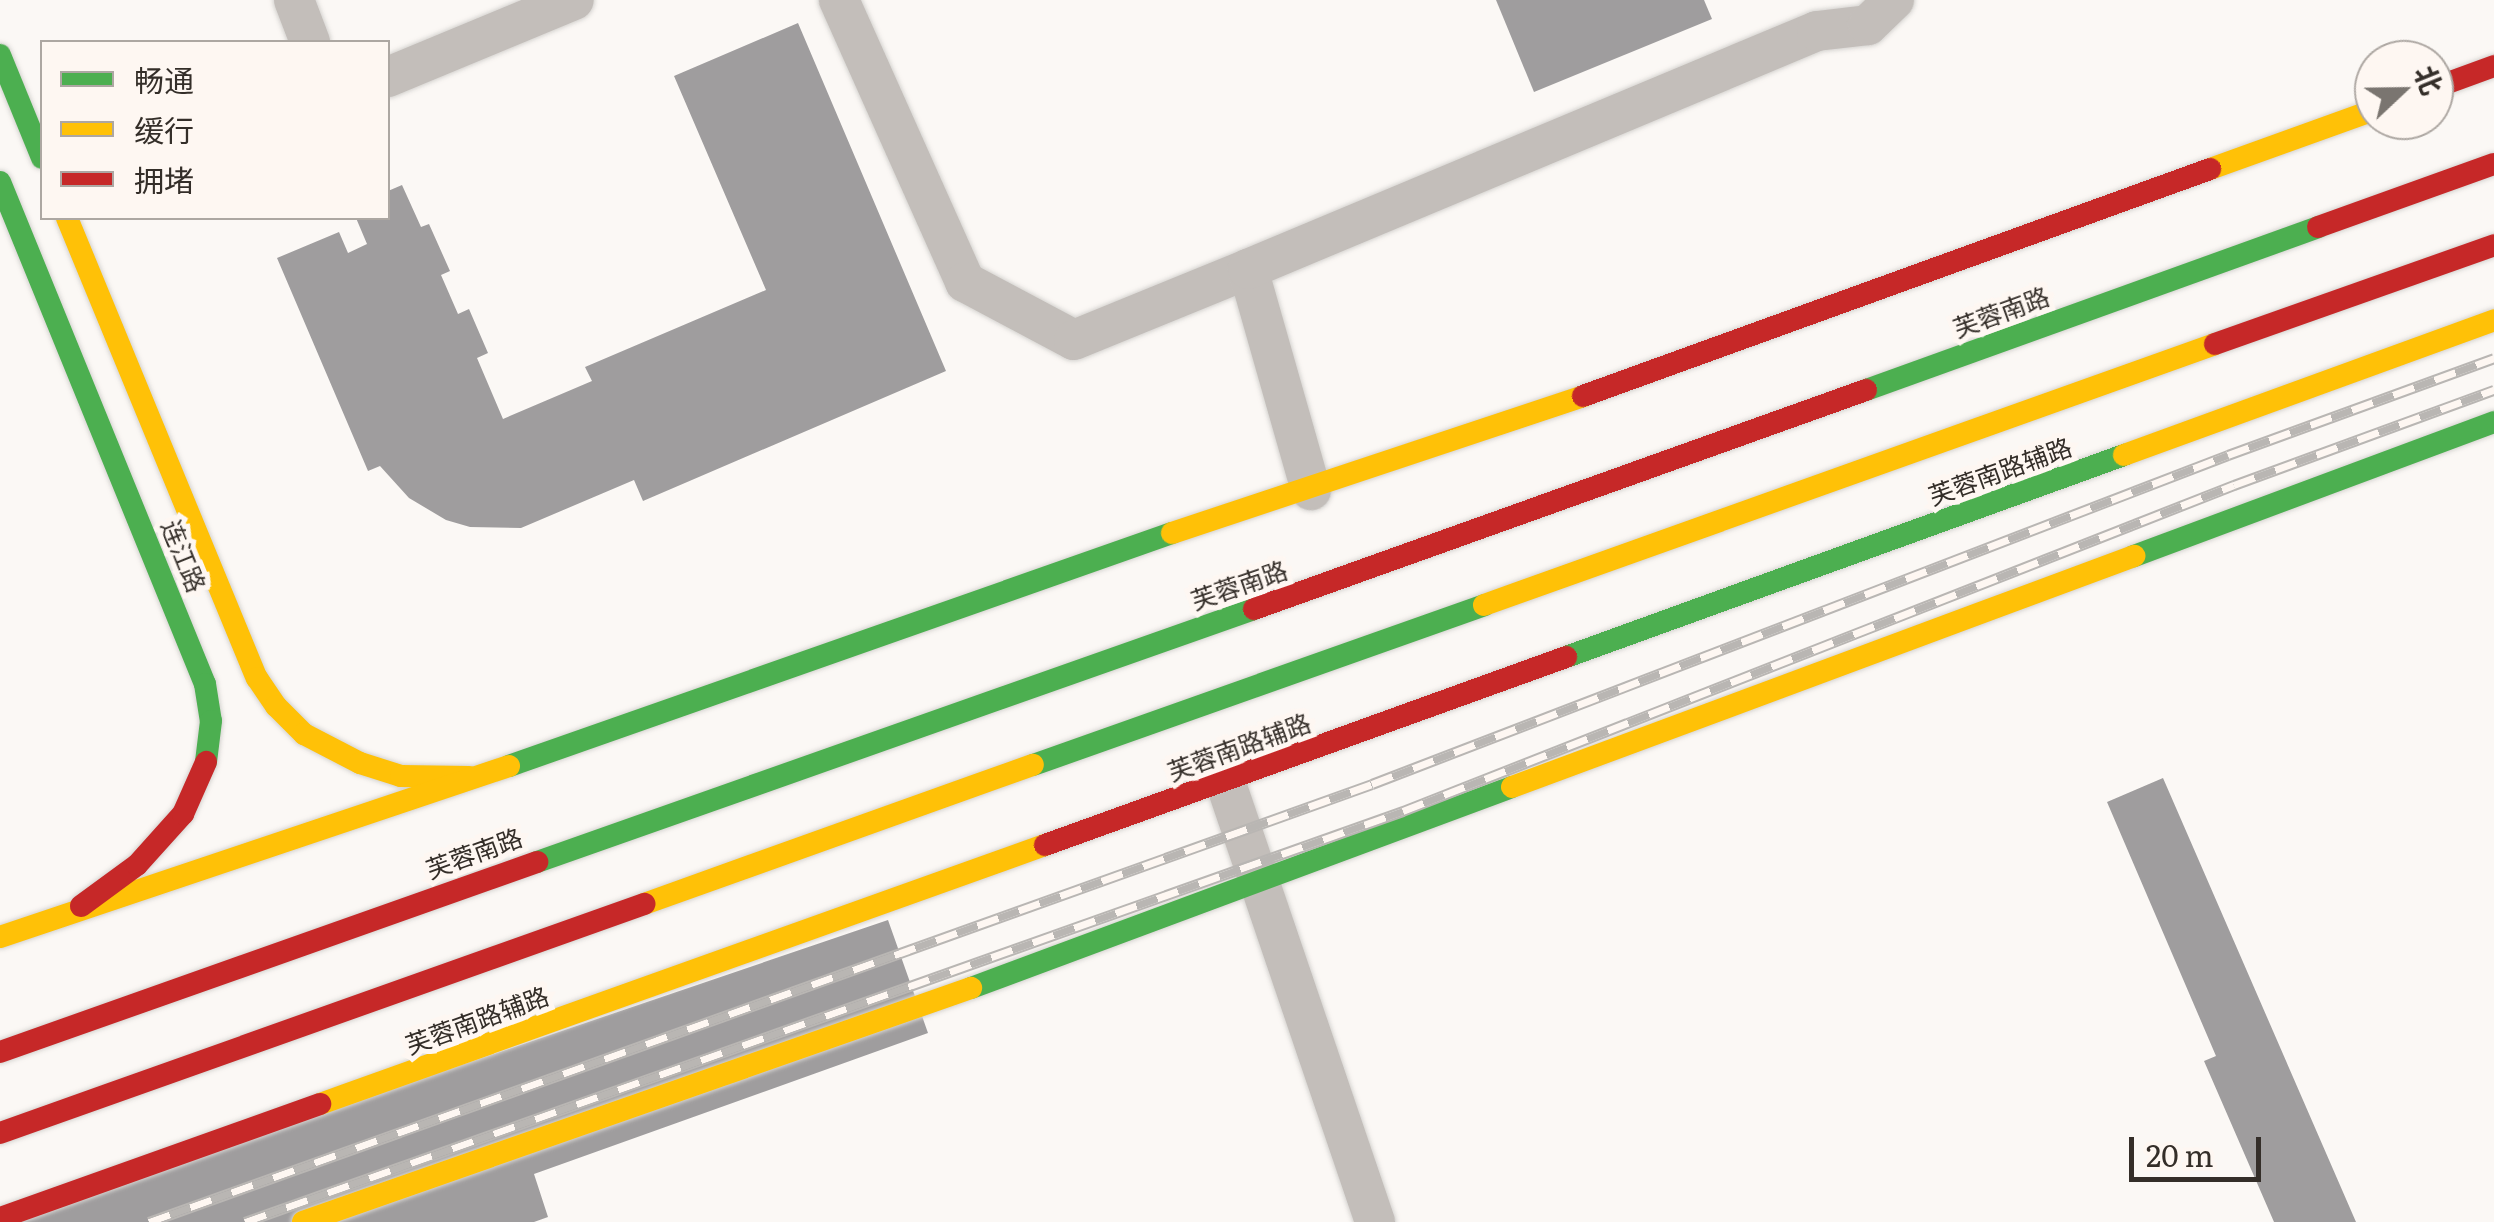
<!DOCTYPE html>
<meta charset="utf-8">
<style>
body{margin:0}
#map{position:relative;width:2494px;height:1222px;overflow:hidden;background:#fbf8f5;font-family:Literata,"Noto Sans SC",serif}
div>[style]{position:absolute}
.building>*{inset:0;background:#9f9d9e}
.roads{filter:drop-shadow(0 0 2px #d6d4d1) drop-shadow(0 0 2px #d6d4d1)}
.street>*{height:40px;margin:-20px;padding:0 20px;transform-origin:20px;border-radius:20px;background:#c3beba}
.fast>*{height:22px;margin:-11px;padding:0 11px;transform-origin:11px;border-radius:11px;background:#4caf50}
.slow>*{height:22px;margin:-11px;padding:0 11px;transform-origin:11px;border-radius:11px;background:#ffc107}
.jam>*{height:22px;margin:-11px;padding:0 11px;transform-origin:11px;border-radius:11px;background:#c62828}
.rail>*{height:11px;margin-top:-5.5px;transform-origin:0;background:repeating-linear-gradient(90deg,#fef7f2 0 22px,#b9b6b3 0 44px);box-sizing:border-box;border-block:2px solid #b9b6b3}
span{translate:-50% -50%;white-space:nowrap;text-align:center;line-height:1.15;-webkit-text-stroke:10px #fef7f2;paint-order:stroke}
.street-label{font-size:25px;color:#342e29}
.legend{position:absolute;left:40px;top:40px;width:350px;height:180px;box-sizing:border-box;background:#fef7f2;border:2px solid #ada7a2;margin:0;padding:12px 18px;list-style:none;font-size:30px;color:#342e29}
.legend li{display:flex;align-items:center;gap:20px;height:50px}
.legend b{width:50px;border:2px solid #ada7a2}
.north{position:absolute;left:2354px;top:40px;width:100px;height:100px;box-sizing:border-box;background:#fef7f2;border:2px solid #ada7a2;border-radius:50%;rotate:68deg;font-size:28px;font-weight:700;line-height:40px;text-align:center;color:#342e29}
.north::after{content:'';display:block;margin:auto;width:35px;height:45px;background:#7a7570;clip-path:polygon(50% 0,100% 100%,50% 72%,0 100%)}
.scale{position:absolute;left:2129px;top:1137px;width:132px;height:45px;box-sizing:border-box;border:5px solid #342e29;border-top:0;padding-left:12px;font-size:30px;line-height:35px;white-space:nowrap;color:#342e29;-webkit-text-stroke:8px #fef7f2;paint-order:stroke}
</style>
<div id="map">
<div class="building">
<i style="clip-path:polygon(1496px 0,1704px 0,1712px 19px,1534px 92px)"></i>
<i style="clip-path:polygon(798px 23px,946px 371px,643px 501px,634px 480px,521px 528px,470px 527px,446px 520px,409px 498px,380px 466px,368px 471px,277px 258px,339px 232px,348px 253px,367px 244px,356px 218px,388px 218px,388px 191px,402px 185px,421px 227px,429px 224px,450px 271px,441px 275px,458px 314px,469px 309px,488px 353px,477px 358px,503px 419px,592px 381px,585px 367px,766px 290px,674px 76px)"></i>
<i style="clip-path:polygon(2163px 778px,2273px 1031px,2356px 1222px,2274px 1222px,2204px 1061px,2216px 1056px,2107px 802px)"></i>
<i style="clip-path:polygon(888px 920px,928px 1033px,534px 1174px,548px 1217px,534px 1222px,0 1222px)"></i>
</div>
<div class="roads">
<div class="street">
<i style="left:294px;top:0;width:45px;rotate:69.1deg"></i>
<i style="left:839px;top:0;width:309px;rotate:65.9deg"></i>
<i style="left:965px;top:282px;width:123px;rotate:28deg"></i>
<i style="left:1074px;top:340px;width:188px;rotate:-22.2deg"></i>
<i style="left:1248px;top:269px;width:230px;rotate:74.1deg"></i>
<i style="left:388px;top:77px;width:201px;rotate:-22.5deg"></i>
<i style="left:1248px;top:269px;width:617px;rotate:-22.7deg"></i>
<i style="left:1817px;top:31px;width:51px;rotate:-6.7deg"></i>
<i style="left:1868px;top:25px;width:36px;rotate:-44deg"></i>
<i style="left:1225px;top:781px;width:466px;rotate:71.2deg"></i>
</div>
<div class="fast">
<i style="left:0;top:55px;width:111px;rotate:67.8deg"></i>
<i style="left:0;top:182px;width:542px;rotate:67.79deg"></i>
<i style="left:205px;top:684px;width:37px;rotate:81deg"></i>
<i style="left:211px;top:721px;width:41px;rotate:97deg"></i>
<i style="left:1866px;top:390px;width:480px;rotate:-19.8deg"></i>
<i style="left:2134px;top:556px;width:384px;rotate:-20.4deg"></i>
<i style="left:1566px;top:657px;width:593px;rotate:-19.9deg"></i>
<i style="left:1033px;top:765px;width:479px;rotate:-19.5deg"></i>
<i style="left:509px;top:766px;width:703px;rotate:-19.36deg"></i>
<i style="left:537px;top:862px;width:760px;rotate:-19.44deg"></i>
<i style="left:971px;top:988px;width:577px;rotate:-20.38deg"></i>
</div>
<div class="slow">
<i style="left:2210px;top:169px;width:174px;rotate:-19.8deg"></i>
<i style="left:67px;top:218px;width:498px;rotate:67.6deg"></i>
<i style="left:257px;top:678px;width:34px;rotate:56deg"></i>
<i style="left:276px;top:706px;width:40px;rotate:45deg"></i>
<i style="left:304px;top:734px;width:63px;rotate:27.4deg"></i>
<i style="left:360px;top:763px;width:43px;rotate:17.6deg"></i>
<i style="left:401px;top:776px;width:68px;rotate:0.8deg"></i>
<i style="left:2124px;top:455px;width:394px;rotate:-20deg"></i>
<i style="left:1172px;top:533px;width:433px;rotate:-18.4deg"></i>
<i style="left:1484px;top:605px;width:776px;rotate:-19.65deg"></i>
<i style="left:1512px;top:787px;width:664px;rotate:-20.37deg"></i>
<i style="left:644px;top:904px;width:413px;rotate:-19.7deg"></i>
<i style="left:0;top:937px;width:537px;rotate:-18.57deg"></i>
<i style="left:320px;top:1104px;width:770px;rotate:-19.66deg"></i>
<i style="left:303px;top:1222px;width:708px;rotate:-19.31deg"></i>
</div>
<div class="jam">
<i style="left:2434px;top:88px;width:64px;rotate:-20.1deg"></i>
<i style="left:2318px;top:227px;width:187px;rotate:-19.7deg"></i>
<i style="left:2215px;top:344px;width:296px;rotate:-19.5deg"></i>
<i style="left:1583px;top:396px;width:667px;rotate:-19.9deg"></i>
<i style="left:1254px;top:609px;width:650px;rotate:-19.69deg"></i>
<i style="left:1045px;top:845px;width:554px;rotate:-19.84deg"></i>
<i style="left:81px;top:906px;width:69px;rotate:-36.2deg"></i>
<i style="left:137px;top:865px;width:69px;rotate:-48deg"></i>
<i style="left:183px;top:814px;width:57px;rotate:-66.1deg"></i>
<i style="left:0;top:1052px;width:570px;rotate:-19.48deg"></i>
<i style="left:0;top:1133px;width:684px;rotate:-19.57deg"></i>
<i style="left:0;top:1218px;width:340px;rotate:-19.6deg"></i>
</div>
</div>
<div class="rail">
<i style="left:149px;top:1222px;width:1299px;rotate:-19.7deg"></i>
<i style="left:1372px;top:784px;width:917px;rotate:-21.02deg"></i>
<i style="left:2228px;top:455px;width:283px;rotate:-20deg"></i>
<i style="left:245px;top:1222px;width:1229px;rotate:-19.54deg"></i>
<i style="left:1403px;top:811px;width:893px;rotate:-21.42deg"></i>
<i style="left:2234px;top:485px;width:277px;rotate:-20.1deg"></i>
</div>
<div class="street-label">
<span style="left:2001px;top:312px;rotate:-20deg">芙蓉南路</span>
<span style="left:2000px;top:471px;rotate:-20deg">芙蓉南路辅路</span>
<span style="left:184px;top:556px;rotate:68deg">连江路</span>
<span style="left:1239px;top:585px;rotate:-19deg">芙蓉南路</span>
<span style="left:1239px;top:747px;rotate:-20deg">芙蓉南路辅路</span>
<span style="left:474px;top:853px;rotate:-20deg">芙蓉南路</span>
<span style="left:477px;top:1020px;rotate:-20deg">芙蓉南路辅路</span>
</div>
<ul class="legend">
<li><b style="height:12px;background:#4caf50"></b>畅通</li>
<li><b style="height:12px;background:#ffc107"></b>缓行</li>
<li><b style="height:12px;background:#c62828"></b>拥堵</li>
</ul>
<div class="north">北</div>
<div class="scale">20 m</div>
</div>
